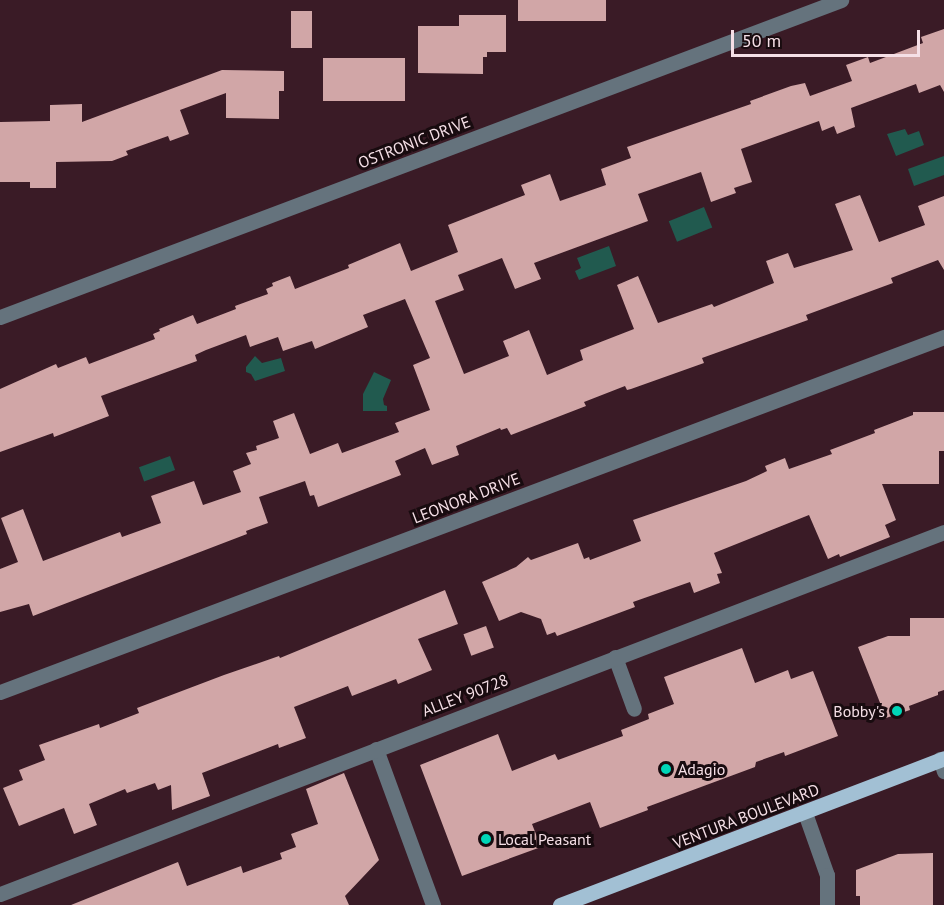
<!DOCTYPE html>
<style>
body{margin:0}
#map{position:relative;width:944px;height:905px;overflow:hidden;background:#3a1b26;font-family:"PT Sans",sans-serif}
div>[style]{position:absolute}
.water>*{inset:0;background:#215a4f;transform-origin:0 0}
.building>*{inset:0;background:#d1a6a7;transform-origin:0 0}
.minor>*{height:15px;margin:-7.5px;padding:0 7.5px;transform-origin:7.5px;border-radius:7.5px;background:#65737d}
.major>*{height:15px;margin:-7.5px;padding:0 7.5px;transform-origin:7.5px;border-radius:7.5px;background:#a2c0d4}
.dots>*{width:16px;height:16px;translate:-50% -50%;box-sizing:border-box;border:3px solid #180b0f;border-radius:50%}
span{translate:-50% -50%;white-space:nowrap;text-align:center;line-height:1.15;-webkit-text-stroke:6px #180b0f;paint-order:stroke}
.street-label{font-size:16px;color:#f5dfe6}
.poi-label{font-size:16px;color:#f5dfe6}
.right{translate:-100% -50%;text-align:right}
.left{translate:0 -50%;text-align:left}
.scale{position:absolute;left:731px;top:30px;width:189px;height:27px;box-sizing:border-box;border:3px solid #f5dfe6;border-top:0;padding-left:8px;font-size:18px;line-height:21px;white-space:nowrap;color:#f5dfe6;-webkit-text-stroke:4px #180b0f;paint-order:stroke}
</style>
<div id="map">
<div class="water">
<i style="clip-path:polygon(905px 129px,908px 135px,919px 131px,924px 145px,896px 156px,887px 134px)"></i>
<i style="clip-path:polygon(944px 156px,944px 175px,914px 186px,908px 169px)"></i>
<i style="left:704px;top:207px;width:22px;height:38px;rotate:68deg"></i>
<i style="clip-path:polygon(609px 246px,616px 266px,579px 280px,575px 271px,581px 268px,577px 258px)"></i>
<i style="clip-path:polygon(255px 356px,262px 363px,281px 358px,285px 371px,255px 381px,251px 374px,246px 372px,246px 367px)"></i>
<i style="clip-path:polygon(374px 372px,391px 380px,383px 399px,384px 405px,387px 406px,387px 411px,363px 411px,363px 394px)"></i>
<i style="left:170px;top:456px;width:15px;height:33px;rotate:70deg"></i>
</div>
<div class="building">
<i style="left:518px;top:0;width:88px;height:21px"></i>
<i style="left:291px;top:11px;width:21px;height:37px"></i>
<i style="clip-path:polygon(459px 15px,506px 15px,506px 52px,487px 52px,487px 57px,483px 57px,483px 74px,418px 73px,418px 26px,459px 26px)"></i>
<i style="clip-path:polygon(944px 29px,944px 92px,940px 85px,919px 93px,916px 84px,851px 108px,855px 127px,837px 134px,834px 126px,822px 131px,819px 121px,741px 149px,752px 182px,734px 188px,736px 193px,711px 202px,701px 172px,638px 194px,648px 221px,534px 263px,541px 279px,515px 289px,502px 258px,458px 275px,464px 290px,435px 301px,464px 374px,509px 356px,503px 341px,529px 330px,547px 375px,583px 360px,580px 350px,634px 329px,617px 285px,638px 276px,658px 323px,712px 304px,714px 307px,774px 283px,766px 261px,788px 253px,794px 268px,853px 250px,835px 204px,860px 195px,879px 242px,925px 225px,918px 206px,944px 196px,944px 270px,938px 260px,891px 278px,893px 283px,806px 315px,808px 320px,702px 358px,704px 363px,631px 389px,627px 390px,625px 386px,584px 402px,586px 406px,511px 435px,507px 428px,501px 430px,500px 428px,456px 446px,459px 455px,432px 465px,425px 448px,395px 461px,401px 475px,318px 507px,314px 495px,310px 496px,305px 481px,259px 497px,268px 523px,246px 531px,247px 534px,33px 616px,29px 604px,0 612px,0 569px,18px 562px,1px 518px,23px 509px,43px 561px,120px 532px,122px 537px,161px 523px,151px 496px,194px 481px,203px 505px,241px 492px,233px 471px,251px 464px,246px 453px,257px 450px,256px 446px,279px 438px,273px 421px,294px 413px,310px 454px,338px 443px,342px 453px,399px 432px,395px 423px,430px 410px,413px 365px,430px 358px,405px 299px,363px 315px,368px 327px,315px 349px,312px 341px,283px 351px,278px 337px,250px 347px,246px 335px,206px 350px,195px 355px,197px 361px,101px 396px,109px 416px,54px 437px,53px 433px,0 452px,0 389px,56px 364px,58px 368px,86px 357px,89px 364px,155px 339px,153px 334px,160px 331px,159px 329px,193px 315px,197px 324px,236px 309px,235px 306px,268px 294px,266px 289px,273px 286px,272px 283px,290px 276px,295px 289px,349px 268px,348px 265px,400px 243px,411px 271px,458px 252px,448px 225px,525px 195px,521px 185px,550px 174px,560px 201px,606px 185px,601px 169px,631px 158px,627px 147px,751px 104px,750px 101px,791px 86px,805px 83px,810px 96px,852px 81px,846px 65px,868px 57px,870px 63px,923px 43px,921px 37px)"></i>
<i style="left:405px;top:58px;width:43px;height:82px;rotate:90deg"></i>
<i style="clip-path:polygon(222px 70px,284px 71px,284px 91px,279px 91px,279px 119px,226px 118px,226px 93px,180px 110px,189px 134px,170px 141px,168px 136px,126px 151px,128px 155px,112px 161px,56px 162px,56px 188px,30px 188px,30px 182px,0 182px,0 122px,50px 121px,50px 105px,82px 104px,82px 122px)"></i>
<i style="clip-path:polygon(913px 412px,944px 412px,944px 451px,939px 451px,939px 484px,882px 484px,896px 520px,885px 525px,890px 537px,840px 557px,839px 554px,828px 559px,809px 515px,714px 553px,722px 573px,717px 574px,720px 583px,694px 593px,690px 582px,633px 602px,635px 607px,557px 636px,555px 632px,547px 635px,541px 619px,521px 612px,499px 621px,482px 582px,516px 567px,528px 557px,531px 560px,578px 543px,584px 559px,589px 557px,590px 560px,641px 541px,633px 520px,746px 481px,767px 471px,765px 466px,785px 458px,789px 469px,832px 454px,830px 450px,875px 433px,874px 430px,913px 415px)"></i>
<i style="clip-path:polygon(445px 590px,458px 624px,418px 639px,432px 670px,398px 684px,396px 679px,352px 696px,348px 686px,294px 707px,306px 738px,279px 748px,278px 744px,202px 773px,210px 796px,172px 810px,171px 785px,158px 790px,155px 783px,127px 793px,125px 789px,89px 804px,97px 825px,74px 834px,64px 808px,19px 826px,3px 788px,23px 780px,19px 770px,45px 760px,39px 745px,99px 724px,100px 728px,139px 713px,137px 708px,224px 675px,279px 656px,280px 658px)"></i>
<i style="clip-path:polygon(910px 618px,944px 618px,944px 690px,938px 692px,938px 695px,909px 706px,910px 710px,886px 718px,858px 647px,888px 636px,910px 636px)"></i>
<i style="left:486px;top:626px;width:23px;height:24px;rotate:70deg"></i>
<i style="clip-path:polygon(742px 648px,755px 683px,788px 670px,791px 679px,813px 671px,838px 736px,785px 756px,784px 752px,756px 762px,755px 767px,647px 807px,648px 810px,600px 828px,590px 802px,532px 824px,541px 847px,462px 876px,420px 765px,498px 734px,512px 771px,555px 754px,558px 760px,623px 736px,621px 730px,649px 719px,648px 714px,674px 704px,664px 677px)"></i>
<i style="clip-path:polygon(344px 773px,379px 860px,345px 896px,349px 905px,71px 905px,178px 862px,187px 886px,241px 866px,243px 873px,282px 859px,280px 853px,296px 847px,291px 834px,318px 824px,306px 789px)"></i>
<i style="clip-path:polygon(933px 853px,933px 905px,860px 905px,860px 896px,856px 896px,856px 870px,898px 854px)"></i>
</div>
<div class="minor">
<i style="left:0;top:317px;width:899px;rotate:-20.65deg"></i>
<i style="left:615px;top:657px;width:55px;rotate:69.9deg"></i>
<i style="left:0;top:692px;width:1009px;rotate:-20.61deg"></i>
<i style="left:376px;top:749px;width:166px;rotate:69.9deg"></i>
<i style="left:940px;top:759px;width:13px;rotate:72deg"></i>
<i style="left:805px;top:813px;width:66px;rotate:70.5deg"></i>
<i style="left:827px;top:875px;width:30px;rotate:90deg"></i>
<i style="left:0;top:894px;width:1011px;rotate:-20.98deg"></i>
</div>
<div class="major">
<i style="left:560px;top:905px;width:411px;rotate:-20.9deg"></i>
</div>
<div class="dots">
<i style="left:897px;top:711px;background:#00d5b7"></i>
<i style="left:666px;top:769px;background:#00d5b7"></i>
<i style="left:486px;top:839px;background:#00d5b7"></i>
</div>
<div class="street-label">
<span style="left:414px;top:142px;rotate:-21deg">OSTRONIC DRIVE</span>
<span style="left:466px;top:498px;rotate:-21deg">LEONORA DRIVE</span>
<span style="left:465px;top:695px;rotate:-21deg">ALLEY 90728</span>
<span style="left:746px;top:816px;rotate:-21deg">VENTURA BOULEVARD</span>
</div>
<div class="poi-label">
<span class="right" style="left:885px;top:711px">Bobby's</span>
<span class="left" style="left:678px;top:769px">Adagio</span>
<span class="left" style="left:498px;top:839px">Local Peasant</span>
</div>
<div class="scale">50 m</div>
</div>
